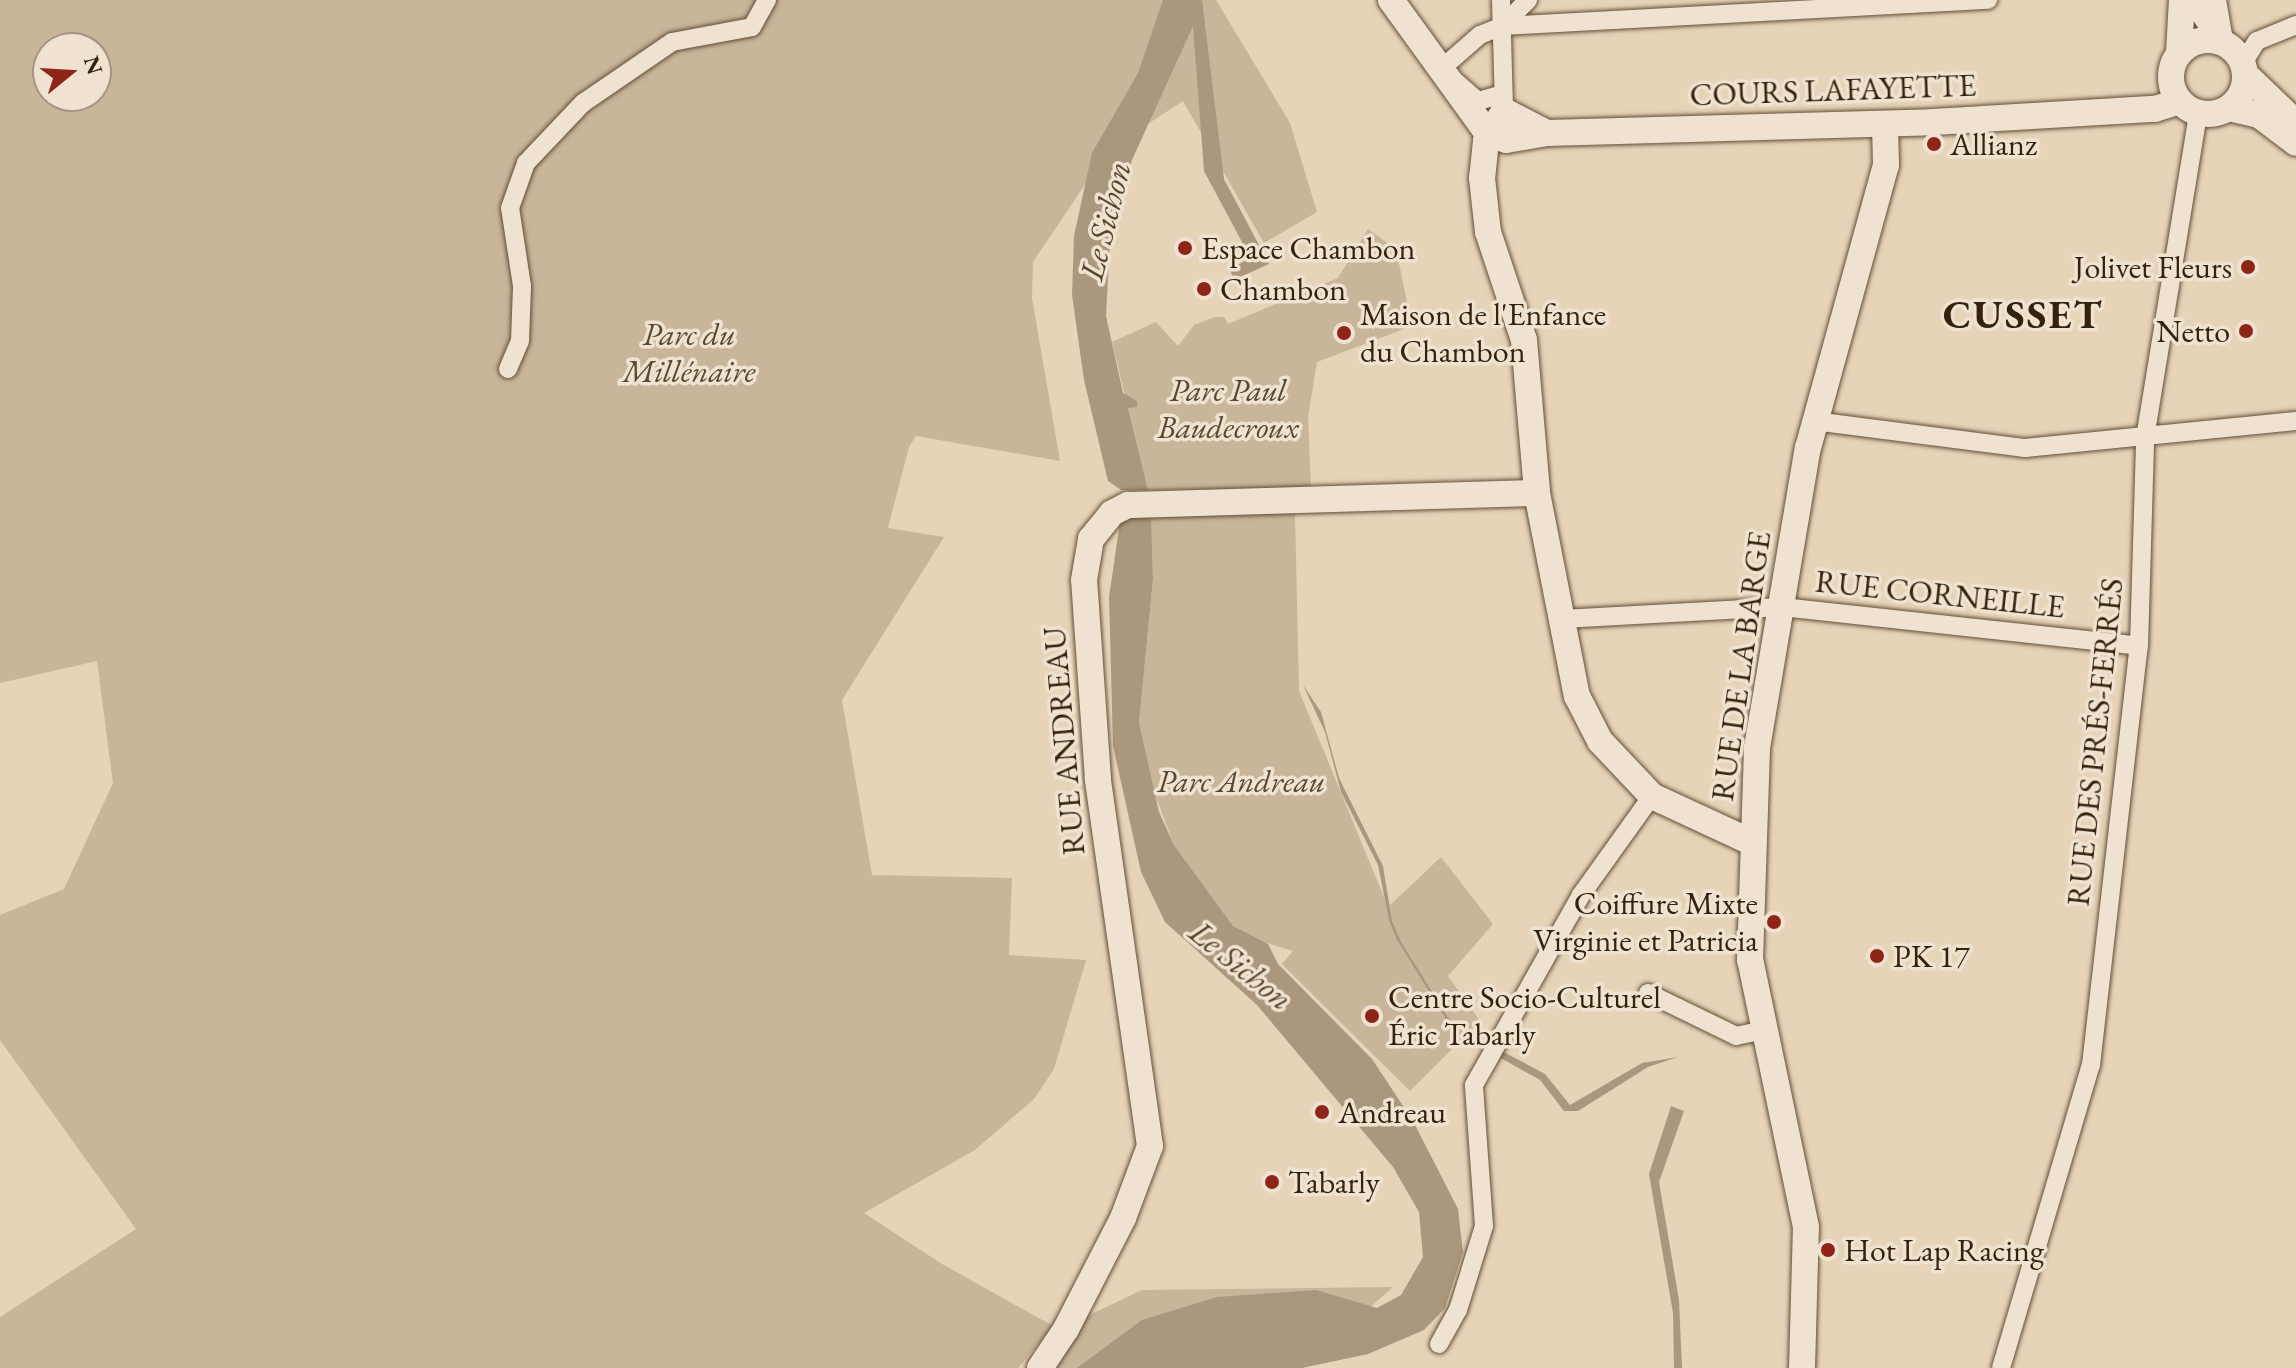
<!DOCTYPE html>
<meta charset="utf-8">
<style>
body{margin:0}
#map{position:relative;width:2296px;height:1368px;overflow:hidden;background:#e6d3b8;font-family:"EB Garamond",serif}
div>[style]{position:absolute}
.green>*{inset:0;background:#c8b59a}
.water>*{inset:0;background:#aa977d}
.roads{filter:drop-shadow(0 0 2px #624e36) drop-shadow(0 0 2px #624e36)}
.street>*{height:18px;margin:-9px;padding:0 9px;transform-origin:9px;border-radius:9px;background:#efe2d1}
.secondary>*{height:26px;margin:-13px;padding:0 13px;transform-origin:13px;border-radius:13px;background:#efe2d1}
.secondary>.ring{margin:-13px;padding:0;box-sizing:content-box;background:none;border:26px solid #efe2d1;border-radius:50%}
.dots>*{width:22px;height:22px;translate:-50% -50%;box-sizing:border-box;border:4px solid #efe2d1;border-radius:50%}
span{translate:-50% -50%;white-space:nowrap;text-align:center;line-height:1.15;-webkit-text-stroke:7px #efe2d1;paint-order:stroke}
.street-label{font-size:32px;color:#36220a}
.poi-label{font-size:32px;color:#36220a}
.left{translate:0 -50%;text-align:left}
.right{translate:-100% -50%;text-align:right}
.park-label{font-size:32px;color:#5a472e;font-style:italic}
.water-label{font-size:34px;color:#59452c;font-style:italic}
.district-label{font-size:40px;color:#36220a;font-weight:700;letter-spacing:2px}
.north{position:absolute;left:32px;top:32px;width:80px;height:80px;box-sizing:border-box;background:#efe2d1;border:2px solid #a59581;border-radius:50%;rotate:72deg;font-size:22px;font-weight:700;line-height:32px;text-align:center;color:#36220a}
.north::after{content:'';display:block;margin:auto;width:28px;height:36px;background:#8f2418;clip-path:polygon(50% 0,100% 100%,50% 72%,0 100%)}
</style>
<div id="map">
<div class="green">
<i style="clip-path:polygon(evenodd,0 0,1216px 0,1290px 123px,1317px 212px,1264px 243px,1183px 101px,1108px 150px,1033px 262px,1032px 298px,1060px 461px,916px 436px,909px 447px,888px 528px,944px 537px,842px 700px,872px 875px,1012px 878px,1009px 955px,1086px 960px,1054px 1069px,1034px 1099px,975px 1150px,864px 1213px,942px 1264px,1053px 1326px,1018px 1368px,0 1368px,0 1317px,136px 1229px,0 1040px,0 915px,64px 889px,113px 783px,97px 661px,0 683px,0 0,48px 48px,96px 48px,96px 96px,48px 96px,48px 48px)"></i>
<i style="clip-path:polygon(1368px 229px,1396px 249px,1412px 326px,1317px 362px,1308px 417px,1311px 488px,1148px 490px,1112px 342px,1156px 322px,1178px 346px,1194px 325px,1215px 317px,1224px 317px,1228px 324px,1338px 278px)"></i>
<i style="clip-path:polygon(1151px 513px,1295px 513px,1299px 691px,1388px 907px,1441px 857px,1493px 924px,1448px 976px,1480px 1021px,1410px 1091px,1282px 964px,1293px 951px,1251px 938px,1233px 926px,1174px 845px,1145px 768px,1139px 723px,1153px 579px)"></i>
<i style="clip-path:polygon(1393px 1287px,1301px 1368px,1048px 1368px,1081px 1319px,1142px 1290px)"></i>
</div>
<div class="water">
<i style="clip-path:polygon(1163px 0,1202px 0,1224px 179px,1269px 264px,1234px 280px,1230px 270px,1250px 257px,1204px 171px,1193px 26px,1132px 160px,1110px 242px,1106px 316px,1123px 393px,1137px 401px,1137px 407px,1128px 408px,1148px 490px,1121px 490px,1108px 481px,1084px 380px,1072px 295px,1074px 236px,1092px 153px,1138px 73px)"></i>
<i style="clip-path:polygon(1151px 513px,1153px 579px,1139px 723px,1159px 812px,1174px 845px,1233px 926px,1268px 944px,1278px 964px,1372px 1059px,1413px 1121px,1458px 1209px,1463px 1252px,1445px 1308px,1424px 1330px,1368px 1354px,1302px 1368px,1077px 1368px,1142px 1320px,1217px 1297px,1316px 1290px,1377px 1308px,1401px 1295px,1423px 1257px,1419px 1212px,1393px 1167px,1257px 1005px,1165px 922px,1141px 872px,1113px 746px,1109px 597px,1121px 515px)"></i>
<i style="clip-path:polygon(1303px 685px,1321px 712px,1339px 778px,1383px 866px,1392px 921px,1401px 942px,1456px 1030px,1487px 1048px,1454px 1032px,1396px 938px,1389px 920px,1378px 865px,1341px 792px,1325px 732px)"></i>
<i style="clip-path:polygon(1502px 1051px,1545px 1074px,1570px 1105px,1642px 1063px,1678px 1057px,1648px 1067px,1578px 1111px,1564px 1111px,1540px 1080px,1499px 1057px)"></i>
<i style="clip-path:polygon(1671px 1106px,1684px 1111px,1659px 1182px,1679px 1300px,1682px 1368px,1674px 1368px,1673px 1313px,1649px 1174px)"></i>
</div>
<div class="roads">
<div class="street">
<i style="left:1501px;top:0;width:105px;rotate:88.4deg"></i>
<i style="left:2190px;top:0;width:46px;rotate:55.6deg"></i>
<i style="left:1502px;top:26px;width:487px;rotate:-3.1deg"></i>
<i style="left:2243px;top:63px;width:26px;rotate:-58deg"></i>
<i style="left:2257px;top:41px;width:42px;rotate:-22.3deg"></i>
<i style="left:1503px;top:94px;width:26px;rotate:164deg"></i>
<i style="left:1478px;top:101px;width:49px;rotate:-139.1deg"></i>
<i style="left:1441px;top:69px;width:52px;rotate:-41.1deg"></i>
<i style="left:1480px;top:35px;width:24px;rotate:-22deg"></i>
<i style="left:1502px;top:26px;width:37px;rotate:-45deg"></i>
<i style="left:508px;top:369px;width:30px;rotate:-67deg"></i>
<i style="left:520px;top:341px;width:55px;rotate:-87.9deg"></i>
<i style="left:522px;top:286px;width:79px;rotate:-98.7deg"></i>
<i style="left:510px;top:208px;width:48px;rotate:-70.4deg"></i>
<i style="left:526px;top:163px;width:83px;rotate:-46.5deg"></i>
<i style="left:583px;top:103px;width:108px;rotate:-34.4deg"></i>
<i style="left:672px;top:42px;width:81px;rotate:-10.6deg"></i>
<i style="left:752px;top:27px;width:31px;rotate:-61deg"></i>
<i style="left:1814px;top:421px;width:213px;rotate:7.3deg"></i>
<i style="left:2025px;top:448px;width:272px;rotate:-5.7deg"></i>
<i style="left:1562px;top:619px;width:220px;rotate:-3.1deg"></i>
<i style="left:1782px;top:607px;width:359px;rotate:6.2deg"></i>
<i style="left:1648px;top:993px;width:98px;rotate:26deg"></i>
<i style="left:1736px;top:1036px;width:33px;rotate:-12deg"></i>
<i style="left:1439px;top:1344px;width:39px;rotate:-61deg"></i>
<i style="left:1458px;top:1310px;width:88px;rotate:-72.8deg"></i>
<i style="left:1484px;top:1226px;width:141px;rotate:-94.1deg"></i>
<i style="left:1474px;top:1085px;width:218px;rotate:-60.6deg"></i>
<i style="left:1581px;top:895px;width:122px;rotate:-54.4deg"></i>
<i style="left:2001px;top:1368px;width:316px;rotate:-73.5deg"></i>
<i style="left:2091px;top:1065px;width:422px;rotate:-83.5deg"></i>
<i style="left:2139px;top:646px;width:208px;rotate:-88.3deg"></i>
<i style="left:2145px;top:438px;width:329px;rotate:-80.7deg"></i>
</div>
<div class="secondary">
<i style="left:1391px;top:0;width:165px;rotate:54.1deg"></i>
<i style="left:1488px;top:134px;width:19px;rotate:18deg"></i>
<i style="left:1506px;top:140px;width:42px;rotate:-9.7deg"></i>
<i style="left:1547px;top:133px;width:386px;rotate:-1.6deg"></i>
<i style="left:1933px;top:122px;width:222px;rotate:-3.4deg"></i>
<i style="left:2155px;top:109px;width:25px;rotate:-18deg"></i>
<i style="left:2213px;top:0;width:42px;rotate:80.3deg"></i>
<i class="ring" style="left:2171px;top:40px;width:48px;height:48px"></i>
<i style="left:2179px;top:53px;width:53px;rotate:-86.8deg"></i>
<i style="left:2245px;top:74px;width:71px;rotate:43.9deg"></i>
<i style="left:2229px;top:108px;width:31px;rotate:13deg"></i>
<i style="left:2259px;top:115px;width:46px;rotate:37.1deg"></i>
<i style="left:1547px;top:133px;width:48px;rotate:-152.9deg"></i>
<i style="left:1504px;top:111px;width:35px;rotate:121deg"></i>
<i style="left:1486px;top:141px;width:37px;rotate:96deg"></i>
<i style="left:1482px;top:178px;width:54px;rotate:83.7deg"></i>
<i style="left:1488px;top:232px;width:114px;rotate:71.6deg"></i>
<i style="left:1524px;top:340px;width:154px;rotate:85.1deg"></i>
<i style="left:1537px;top:493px;width:207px;rotate:78.9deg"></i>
<i style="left:1577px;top:696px;width:51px;rotate:62.9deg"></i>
<i style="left:1600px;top:741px;width:76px;rotate:46.6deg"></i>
<i style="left:1652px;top:796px;width:109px;rotate:24.9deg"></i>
<i style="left:1040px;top:1368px;width:47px;rotate:-56.3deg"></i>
<i style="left:1066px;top:1329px;width:125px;rotate:-62.8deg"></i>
<i style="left:1123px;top:1218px;width:77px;rotate:-69.4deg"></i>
<i style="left:1150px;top:1146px;width:371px;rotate:-98.1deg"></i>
<i style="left:1098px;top:779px;width:199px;rotate:-94deg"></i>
<i style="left:1084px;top:580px;width:42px;rotate:-80.3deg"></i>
<i style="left:1091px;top:539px;width:33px;rotate:-51deg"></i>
<i style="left:1112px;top:513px;width:18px;rotate:-27deg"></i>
<i style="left:1128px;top:505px;width:409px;rotate:-1.7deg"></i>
<i style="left:1802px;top:1368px;width:141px;rotate:-88.4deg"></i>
<i style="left:1806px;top:1227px;width:273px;rotate:-101.8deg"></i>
<i style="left:1750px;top:960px;width:212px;rotate:-88.1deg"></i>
<i style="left:1757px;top:748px;width:304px;rotate:-80.4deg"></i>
<i style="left:1808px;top:448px;width:294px;rotate:-74.6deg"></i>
<i style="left:1886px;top:165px;width:41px;rotate:-91.4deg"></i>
</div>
</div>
<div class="dots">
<i style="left:1934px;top:144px;background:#8f2418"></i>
<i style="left:1185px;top:248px;background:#8f2418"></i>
<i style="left:2248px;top:267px;background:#8f2418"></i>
<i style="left:1204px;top:289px;background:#8f2418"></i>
<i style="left:2246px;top:331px;background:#8f2418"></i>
<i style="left:1344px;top:333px;background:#8f2418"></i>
<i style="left:1774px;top:922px;background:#8f2418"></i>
<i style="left:1877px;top:956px;background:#8f2418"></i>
<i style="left:1372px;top:1016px;background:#8f2418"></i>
<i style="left:1322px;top:1112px;background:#8f2418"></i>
<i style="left:1272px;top:1182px;background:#8f2418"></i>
<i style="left:1828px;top:1250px;background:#8f2418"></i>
</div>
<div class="street-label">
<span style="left:1833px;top:90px;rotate:-2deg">COURS LAFAYETTE</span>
<span style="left:1940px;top:594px;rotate:6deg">RUE CORNEILLE</span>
<span style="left:1741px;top:666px;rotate:-82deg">RUE DE LA BARGE</span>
<span style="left:1064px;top:741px;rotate:-95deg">RUE ANDREAU</span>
<span style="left:2095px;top:742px;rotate:-84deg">RUE DES PRÉS-FERRÉS</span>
</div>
<div class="poi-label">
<span class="left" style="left:1950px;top:144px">Allianz</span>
<span class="left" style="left:1201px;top:248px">Espace Chambon</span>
<span class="right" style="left:2232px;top:267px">Jolivet Fleurs</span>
<span class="left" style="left:1220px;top:289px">Chambon</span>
<span class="left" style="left:1360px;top:333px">Maison de l'Enfance<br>du Chambon</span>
<span class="right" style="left:2230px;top:331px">Netto</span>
<span class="right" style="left:1758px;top:922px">Coiffure Mixte<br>Virginie et Patricia</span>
<span class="left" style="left:1893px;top:956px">PK 17</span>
<span class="left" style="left:1388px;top:1016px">Centre Socio-Culturel<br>Éric Tabarly</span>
<span class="left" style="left:1338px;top:1112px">Andreau</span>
<span class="left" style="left:1288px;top:1182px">Tabarly</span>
<span class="left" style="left:1844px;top:1250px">Hot Lap Racing</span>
</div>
<div class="park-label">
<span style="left:689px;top:353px">Parc du<br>Millénaire</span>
<span style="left:1228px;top:409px">Parc Paul<br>Baudecroux</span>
<span style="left:1241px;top:781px">Parc Andreau</span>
</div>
<div class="water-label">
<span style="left:1105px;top:221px;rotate:-76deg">Le Sichon</span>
<span style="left:1241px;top:965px;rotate:39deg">Le Sichon</span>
</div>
<div class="district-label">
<span style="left:2023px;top:314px">CUSSET</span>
</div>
<div class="north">N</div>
</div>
